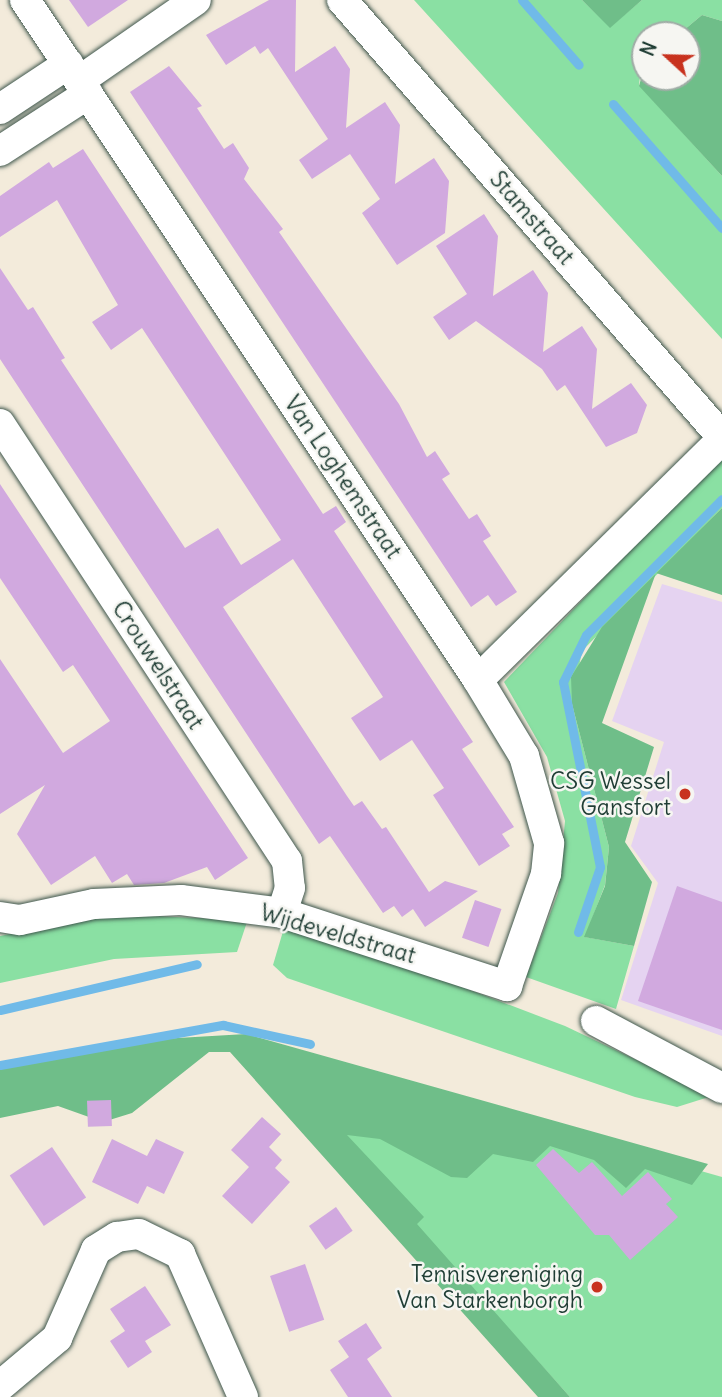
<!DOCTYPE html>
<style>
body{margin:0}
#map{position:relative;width:722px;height:1397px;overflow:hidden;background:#f3ebdb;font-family:Delius,sans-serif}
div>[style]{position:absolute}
.built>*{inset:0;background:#e5d3f1}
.green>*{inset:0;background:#8ae0a3}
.forest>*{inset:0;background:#6fbe89}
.stream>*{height:9px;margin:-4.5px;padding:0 4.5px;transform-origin:4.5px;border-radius:4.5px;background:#70bae8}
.building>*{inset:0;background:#d1a9df;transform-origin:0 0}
.roads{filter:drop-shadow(0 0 2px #3f574d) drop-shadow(0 0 2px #3f574d)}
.minor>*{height:30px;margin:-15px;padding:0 15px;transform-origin:15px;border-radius:15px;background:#fff}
.dots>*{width:19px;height:19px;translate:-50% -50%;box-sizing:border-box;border:4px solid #f6f6f2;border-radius:50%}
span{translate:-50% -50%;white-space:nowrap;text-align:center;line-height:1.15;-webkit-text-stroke:5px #f6f6f2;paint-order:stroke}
.street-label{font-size:23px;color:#1f3d34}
.poi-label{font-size:23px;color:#1f3d34}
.right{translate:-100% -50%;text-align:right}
.north{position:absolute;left:631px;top:21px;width:70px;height:70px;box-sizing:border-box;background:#f6f6f2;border:2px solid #a0aca6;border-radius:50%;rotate:292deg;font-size:19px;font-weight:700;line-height:28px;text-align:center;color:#1f3d34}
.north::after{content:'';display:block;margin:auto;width:24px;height:32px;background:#c8321e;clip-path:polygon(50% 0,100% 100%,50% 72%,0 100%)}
</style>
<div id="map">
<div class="built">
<i style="clip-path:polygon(662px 584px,722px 602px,722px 1036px,621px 1000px,658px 883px,631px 846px,664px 742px,612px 721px)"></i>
</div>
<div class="green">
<i style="clip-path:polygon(414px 0,582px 0,610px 27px,642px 0,722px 0,722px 21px,702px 15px,678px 35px,645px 35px,639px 85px,722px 176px,722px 339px)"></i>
<i style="clip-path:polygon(722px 454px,722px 508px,582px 651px,572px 704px,609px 847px,605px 885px,585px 937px,634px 946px,616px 1009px,526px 977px,558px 893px,565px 821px,547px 757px,504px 682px)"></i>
<i style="clip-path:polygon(109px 914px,220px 919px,247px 922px,237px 952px,114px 959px,0 983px,0 936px)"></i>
<i style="clip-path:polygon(284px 928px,370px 952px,565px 1026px,712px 1096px,677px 1107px,635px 1097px,287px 978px,273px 965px)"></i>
<i style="clip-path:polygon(347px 1070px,722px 1177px,722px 1397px,570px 1397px,312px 1110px)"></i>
</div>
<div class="forest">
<i style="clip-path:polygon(582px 0,642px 0,610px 28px)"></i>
<i style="clip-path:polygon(702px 15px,722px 21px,722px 176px,639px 86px,645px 64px,645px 77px,687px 77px,687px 35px,678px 35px)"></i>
<i style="clip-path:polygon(722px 508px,722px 595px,656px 573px,602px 723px,654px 747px,625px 842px,652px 882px,634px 946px,584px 937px,605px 886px,609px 847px,572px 704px,571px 677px,602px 627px,714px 516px)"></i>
<i style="clip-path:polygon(246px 1034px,708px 1164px,692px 1185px,645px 1169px,626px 1188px,594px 1160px,550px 1146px,533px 1162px,493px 1154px,467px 1178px,451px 1177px,380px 1139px,347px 1135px,424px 1217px,417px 1224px,570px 1397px,538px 1397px,230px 1052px,209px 1052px,132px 1113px,103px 1122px,58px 1106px,0 1118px,0 1069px,127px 1041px)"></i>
</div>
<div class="stream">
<i style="left:522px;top:0;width:86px;rotate:48.8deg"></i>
<i style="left:613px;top:104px;width:165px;rotate:48.7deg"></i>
<i style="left:578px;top:932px;width:69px;rotate:-71.3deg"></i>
<i style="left:600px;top:867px;width:189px;rotate:-101.3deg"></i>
<i style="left:563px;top:682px;width:52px;rotate:-63.9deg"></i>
<i style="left:586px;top:635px;width:192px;rotate:-45deg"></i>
<i style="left:0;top:1010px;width:202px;rotate:-13.1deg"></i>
<i style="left:0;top:1065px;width:227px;rotate:-10.2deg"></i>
<i style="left:223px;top:1025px;width:89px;rotate:12.3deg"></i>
</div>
<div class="building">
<i style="clip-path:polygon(69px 0,128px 0,88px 27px)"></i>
<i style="clip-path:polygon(269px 0,296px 0,295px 72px,335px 46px,350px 69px,346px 128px,385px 102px,400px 125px,395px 184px,434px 158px,449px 181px,445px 233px,397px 265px,362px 213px,380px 199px,350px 154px,312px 179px,299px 160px,328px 139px,268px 48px,260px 54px,255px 46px,226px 65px,206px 35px)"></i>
<i style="clip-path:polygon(169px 66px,202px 106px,197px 108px,224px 149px,233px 143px,249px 168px,244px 179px,283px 229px,279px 232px,399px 404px,427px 457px,435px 451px,450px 474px,442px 479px,469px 519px,477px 514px,491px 536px,483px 541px,517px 592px,496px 606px,488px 595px,471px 607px,130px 92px)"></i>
<i style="clip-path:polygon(83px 149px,323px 514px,336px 506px,346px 522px,334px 531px,473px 742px,462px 749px,514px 827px,502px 834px,510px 846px,479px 866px,433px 795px,444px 788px,412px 740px,380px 761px,351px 718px,383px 697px,293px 559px,223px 607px,347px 796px,354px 806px,362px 801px,382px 829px,386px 827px,429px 892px,445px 881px,478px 891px,425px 927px,413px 909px,402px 917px,394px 906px,383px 913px,330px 836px,319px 844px,0 359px,0 268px,28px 310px,33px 307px,65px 358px,61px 360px,185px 548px,218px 528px,241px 565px,281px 540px,142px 328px,111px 350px,92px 322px,118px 305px,57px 200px,0 237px,0 196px,49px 162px,53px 168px)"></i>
<i style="clip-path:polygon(484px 214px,498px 236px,493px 296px,533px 270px,548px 293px,543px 352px,582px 326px,597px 349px,592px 409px,631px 383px,647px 405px,637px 433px,606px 447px,565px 385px,557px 391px,542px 369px,476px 321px,449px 340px,433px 317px,467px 294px,436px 246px)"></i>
<i style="clip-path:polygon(0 484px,248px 858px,215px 880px,207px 867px,164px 883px,134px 885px,127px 874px,112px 883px,95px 856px,51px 885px,17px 834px,45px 785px,0 814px,0 659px,63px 753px,110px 721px,73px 665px,63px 672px,0 578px)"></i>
<i style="clip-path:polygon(677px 886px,722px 902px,722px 1030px,638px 1001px)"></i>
<i style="left:475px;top:900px;width:28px;height:40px;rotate:19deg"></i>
<i style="left:111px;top:1100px;width:26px;height:24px;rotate:88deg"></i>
<i style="clip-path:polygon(262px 1117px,281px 1134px,269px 1147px,282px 1160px,275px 1168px,290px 1182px,252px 1224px,222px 1196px,249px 1167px,231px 1150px)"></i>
<i style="clip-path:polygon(112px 1139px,147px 1156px,156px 1139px,184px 1152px,164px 1194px,147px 1186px,138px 1204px,92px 1182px)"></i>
<i style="left:52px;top:1147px;width:61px;height:51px;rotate:56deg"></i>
<i style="clip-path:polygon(553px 1149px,579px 1173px,592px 1162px,622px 1196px,648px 1172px,672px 1199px,666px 1204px,678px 1217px,630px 1260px,609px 1235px,595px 1235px,536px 1165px)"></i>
<i style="left:336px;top:1207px;width:29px;height:33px;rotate:55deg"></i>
<i style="left:305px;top:1264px;width:59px;height:37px;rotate:71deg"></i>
<i style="clip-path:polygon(145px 1286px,171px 1325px,145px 1341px,152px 1352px,128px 1368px,110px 1341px,125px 1331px,110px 1309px)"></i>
<i style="clip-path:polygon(366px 1323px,382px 1348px,367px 1359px,392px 1397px,348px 1397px,330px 1370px,349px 1357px,338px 1341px)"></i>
</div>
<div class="roads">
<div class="minor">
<i style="left:342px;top:0;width:579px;rotate:48.99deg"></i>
<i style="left:79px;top:81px;width:142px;rotate:-34.7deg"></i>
<i style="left:0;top:109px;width:82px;rotate:-33.5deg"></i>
<i style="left:0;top:151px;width:105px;rotate:-32.9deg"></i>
<i style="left:0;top:424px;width:523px;rotate:56.71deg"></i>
<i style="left:287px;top:861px;width:27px;rotate:84deg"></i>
<i style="left:290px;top:888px;width:26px;rotate:108deg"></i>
<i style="left:478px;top:680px;width:343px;rotate:-44.6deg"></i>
<i style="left:0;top:917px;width:20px;rotate:9deg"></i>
<i style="left:20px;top:920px;width:76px;rotate:-12.2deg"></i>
<i style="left:94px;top:904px;width:87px;rotate:-2.6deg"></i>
<i style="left:181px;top:900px;width:102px;rotate:7.3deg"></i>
<i style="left:282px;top:913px;width:237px;rotate:18deg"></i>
<i style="left:507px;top:986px;width:119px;rotate:-70.8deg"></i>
<i style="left:546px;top:874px;width:31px;rotate:-84deg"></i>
<i style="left:549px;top:843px;width:91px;rotate:-106deg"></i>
<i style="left:524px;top:756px;width:89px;rotate:-121.2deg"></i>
<i style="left:478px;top:680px;width:817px;rotate:-123.67deg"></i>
<i style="left:596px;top:1021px;width:143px;rotate:28deg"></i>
<i style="left:0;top:1386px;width:75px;rotate:-40.1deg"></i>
<i style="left:57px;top:1338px;width:96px;rotate:-66.1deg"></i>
<i style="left:96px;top:1250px;width:25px;rotate:-32deg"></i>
<i style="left:117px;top:1237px;width:22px;rotate:-8deg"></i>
<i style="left:139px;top:1234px;width:46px;rotate:26deg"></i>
<i style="left:180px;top:1254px;width:156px;rotate:66.2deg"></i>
</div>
</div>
<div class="dots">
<i style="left:685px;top:794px;background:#c8321e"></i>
<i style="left:597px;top:1287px;background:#c8321e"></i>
</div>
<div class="street-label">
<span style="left:532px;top:218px;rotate:49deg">Stamstraat</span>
<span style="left:343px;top:477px;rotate:56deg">Van Loghemstraat</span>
<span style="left:158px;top:665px;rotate:57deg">Crouwelstraat</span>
<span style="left:338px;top:934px;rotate:16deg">Wijdeveldstraat</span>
</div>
<div class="poi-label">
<span class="right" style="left:671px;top:794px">CSG Wessel<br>Gansfort</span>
<span class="right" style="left:583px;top:1287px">Tennisvereniging<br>Van Starkenborgh</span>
</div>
<div class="north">N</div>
</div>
